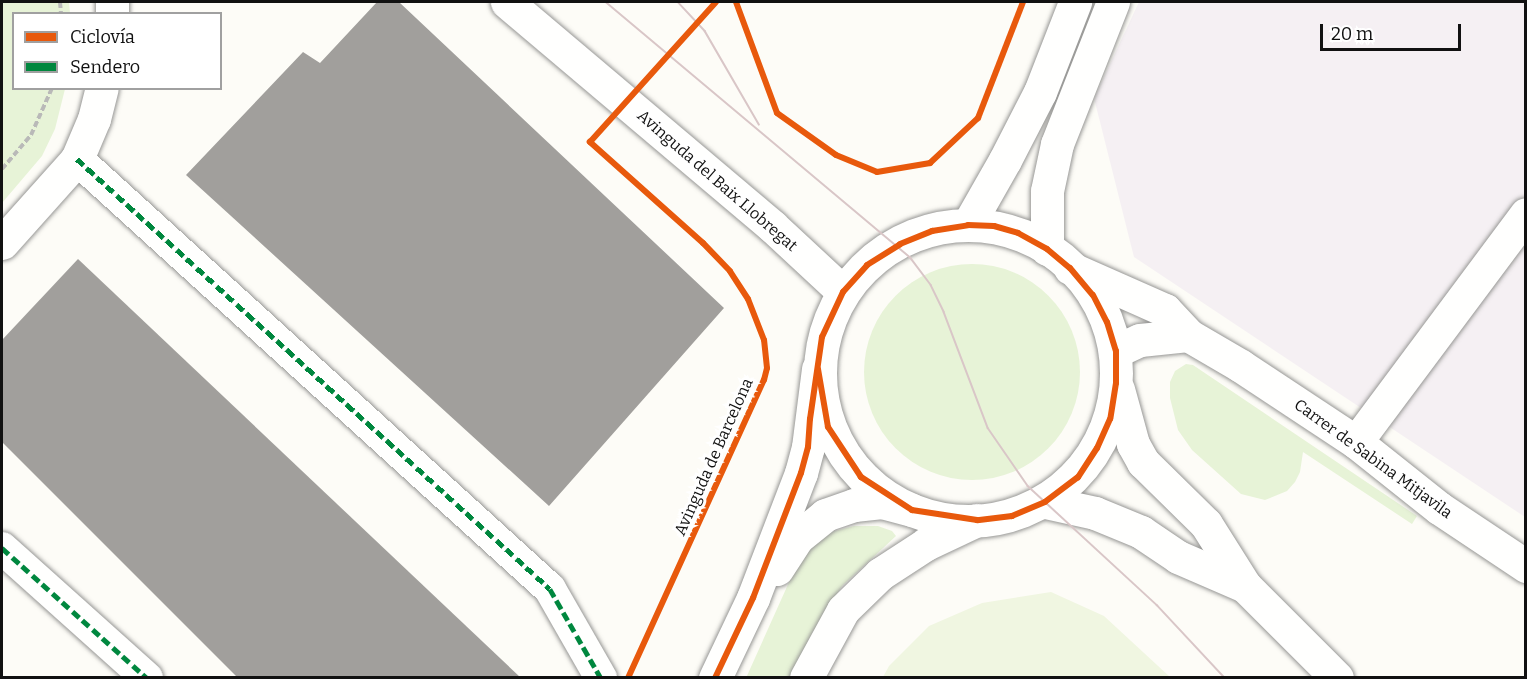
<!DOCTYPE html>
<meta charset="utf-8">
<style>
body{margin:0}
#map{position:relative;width:1527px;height:679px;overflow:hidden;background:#fdfcf7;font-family:Bitter,serif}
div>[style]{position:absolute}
.industrial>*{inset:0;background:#f5f0f3}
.green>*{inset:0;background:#e7f3d7}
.round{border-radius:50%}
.pitch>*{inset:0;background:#f0f6e1}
.building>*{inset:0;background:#a19f9c}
.path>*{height:4px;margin-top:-2px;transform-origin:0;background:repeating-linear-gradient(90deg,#b9b9b8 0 6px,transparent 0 9px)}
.roads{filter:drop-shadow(0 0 2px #979795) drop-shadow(0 0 2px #979795)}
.pedestrian>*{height:32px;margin:-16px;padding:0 16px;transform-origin:16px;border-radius:16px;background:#fffffe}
.minor>*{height:33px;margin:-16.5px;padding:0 16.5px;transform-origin:16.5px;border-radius:16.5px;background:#fffffe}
.tertiary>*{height:33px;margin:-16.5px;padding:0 16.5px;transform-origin:16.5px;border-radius:16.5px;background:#fffffe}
.tertiary>.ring{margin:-16.5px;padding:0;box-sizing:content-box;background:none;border:33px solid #fffffe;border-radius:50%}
.tram>*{height:1.5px;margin:-0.75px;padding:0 0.75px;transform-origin:0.75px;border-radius:0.75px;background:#d9c6c7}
.quiet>*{height:4.5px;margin-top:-2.25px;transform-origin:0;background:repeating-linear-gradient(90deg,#00873e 0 9px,transparent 0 13.5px)}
.cycleway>*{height:6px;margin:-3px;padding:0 3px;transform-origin:3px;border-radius:3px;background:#e8590c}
span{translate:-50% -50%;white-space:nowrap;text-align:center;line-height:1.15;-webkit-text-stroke:6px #fff;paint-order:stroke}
.street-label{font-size:16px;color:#111}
.frame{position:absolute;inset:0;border:3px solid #111;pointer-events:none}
.legend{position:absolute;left:12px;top:12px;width:210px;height:78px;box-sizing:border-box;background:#fff;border:2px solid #a0a0a0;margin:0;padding:8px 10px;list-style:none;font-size:18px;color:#111}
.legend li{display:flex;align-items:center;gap:12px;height:30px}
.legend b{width:30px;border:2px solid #a0a0a0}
.scale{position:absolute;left:1320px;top:24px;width:141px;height:27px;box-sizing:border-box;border:3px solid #111;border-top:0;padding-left:8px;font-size:18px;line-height:21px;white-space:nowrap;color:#111;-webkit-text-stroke:4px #fff;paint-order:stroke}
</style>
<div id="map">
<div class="industrial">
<i style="clip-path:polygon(1139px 2px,1525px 2px,1525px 517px,1134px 257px,1094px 98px)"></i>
</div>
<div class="green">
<i style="clip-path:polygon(2px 2px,69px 2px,70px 13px,14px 14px,14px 88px,65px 89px,55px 129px,42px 156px,2px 203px)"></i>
<i class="round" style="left:864px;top:264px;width:216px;height:216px"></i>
<i style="clip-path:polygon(1186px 364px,1193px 365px,1417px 516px,1412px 524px,1303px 452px,1300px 472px,1295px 482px,1287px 491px,1265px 500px,1241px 494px,1192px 450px,1178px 430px,1170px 398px,1170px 382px,1175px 371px)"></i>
<i style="clip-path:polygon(854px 526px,878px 526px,892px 531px,896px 536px,842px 586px,811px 635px,792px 677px,746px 678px,790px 580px,807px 550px,827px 533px)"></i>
</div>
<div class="pitch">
<i style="clip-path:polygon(1051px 592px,1104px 616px,1170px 677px,883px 677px,889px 666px,929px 626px,982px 603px)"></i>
</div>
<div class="building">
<i style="clip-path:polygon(377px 2px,399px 2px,724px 308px,549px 506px,186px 175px,303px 52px,320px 63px)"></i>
<i style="clip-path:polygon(78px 259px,521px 678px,238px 678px,2px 442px,2px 340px)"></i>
</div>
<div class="path">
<i style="left:60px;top:2px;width:12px;rotate:85deg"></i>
<i style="left:2px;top:169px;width:45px;rotate:-49.5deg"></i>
<i style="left:31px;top:135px;width:51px;rotate:-65.9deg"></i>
</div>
<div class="roads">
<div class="pedestrian">
<i style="left:77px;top:159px;width:639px;rotate:42.27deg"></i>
<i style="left:550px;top:589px;width:103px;rotate:60.2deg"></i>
<i style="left:2px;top:548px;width:195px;rotate:41.9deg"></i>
</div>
<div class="minor">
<i style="left:112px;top:2px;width:12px;rotate:90deg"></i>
<i style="left:968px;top:225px;width:75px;rotate:-60.4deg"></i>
<i style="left:1005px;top:160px;width:76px;rotate:-62.8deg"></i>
<i style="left:1040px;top:92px;width:97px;rotate:-68.7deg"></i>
<i style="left:2px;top:243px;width:113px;rotate:-48.2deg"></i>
<i style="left:77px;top:159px;width:43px;rotate:-67deg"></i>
<i style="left:94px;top:119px;width:32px;rotate:-76deg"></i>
<i style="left:1047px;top:249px;width:58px;rotate:-90deg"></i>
<i style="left:1047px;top:191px;width:48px;rotate:-78deg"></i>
<i style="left:1057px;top:144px;width:153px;rotate:-68.5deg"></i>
<i style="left:1070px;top:268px;width:104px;rotate:23.9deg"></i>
<i style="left:1165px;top:310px;width:34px;rotate:47deg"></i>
<i style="left:1188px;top:335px;width:61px;rotate:30.3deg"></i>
<i style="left:1241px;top:366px;width:138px;rotate:33.5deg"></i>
<i style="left:1356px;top:442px;width:106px;rotate:38.5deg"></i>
<i style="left:1439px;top:508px;width:105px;rotate:33.7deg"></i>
<i style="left:1116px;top:351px;width:26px;rotate:-25deg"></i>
<i style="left:1140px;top:340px;width:48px;rotate:-5.9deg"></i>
<i style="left:1356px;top:442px;width:284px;rotate:-53.3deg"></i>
<i style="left:777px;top:569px;width:37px;rotate:-57deg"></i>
<i style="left:797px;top:538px;width:36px;rotate:-39deg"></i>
<i style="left:825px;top:515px;width:31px;rotate:-19deg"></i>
<i style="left:854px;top:505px;width:28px;rotate:-6deg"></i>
<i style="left:882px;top:502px;width:31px;rotate:15deg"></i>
<i style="left:715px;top:678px;width:89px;rotate:-64.6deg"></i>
<i style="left:753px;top:598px;width:134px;rotate:-69deg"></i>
<i style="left:801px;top:473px;width:27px;rotate:-75deg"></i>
<i style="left:808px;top:447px;width:79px;rotate:-82.7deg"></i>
<i style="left:806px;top:678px;width:77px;rotate:-61.4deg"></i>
<i style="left:843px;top:610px;width:52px;rotate:-44.2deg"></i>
<i style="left:880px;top:574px;width:55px;rotate:-33.1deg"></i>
<i style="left:926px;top:544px;width:56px;rotate:-25.2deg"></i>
</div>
<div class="tertiary">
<i style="left:507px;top:2px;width:347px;rotate:40.2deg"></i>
<i style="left:772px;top:226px;width:97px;rotate:42.9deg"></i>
<i class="ring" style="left:820px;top:225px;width:263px;height:263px"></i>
<i style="left:1118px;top:389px;width:57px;rotate:74.7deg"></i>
<i style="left:1133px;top:444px;width:21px;rotate:61deg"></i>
<i style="left:1143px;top:462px;width:88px;rotate:44.5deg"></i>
<i style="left:1206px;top:524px;width:73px;rotate:57.8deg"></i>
<i style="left:1245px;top:586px;width:130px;rotate:45deg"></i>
<i style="left:1045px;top:502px;width:51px;rotate:12.4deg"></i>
<i style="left:1095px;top:513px;width:50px;rotate:22.4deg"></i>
<i style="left:1141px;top:532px;width:45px;rotate:34deg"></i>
<i style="left:1178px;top:557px;width:73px;rotate:23.4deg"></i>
</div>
</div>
<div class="tram">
<i style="left:606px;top:2px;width:397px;rotate:40deg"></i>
<i style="left:910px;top:257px;width:35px;rotate:53deg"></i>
<i style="left:931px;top:285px;width:30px;rotate:64deg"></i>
<i style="left:944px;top:312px;width:124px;rotate:69.2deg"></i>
<i style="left:988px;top:428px;width:70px;rotate:55.4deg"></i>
<i style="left:1028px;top:486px;width:176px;rotate:42.7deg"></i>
<i style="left:1157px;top:605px;width:100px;rotate:47deg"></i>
<i style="left:678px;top:2px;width:40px;rotate:47deg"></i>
<i style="left:705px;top:31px;width:108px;rotate:59.9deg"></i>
</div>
<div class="quiet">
<i style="left:77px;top:159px;width:639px;rotate:42.27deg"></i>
<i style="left:550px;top:589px;width:103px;rotate:60.2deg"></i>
<i style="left:2px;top:548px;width:195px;rotate:41.9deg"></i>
</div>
<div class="cycleway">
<i style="left:736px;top:2px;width:118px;rotate:69.7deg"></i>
<i style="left:777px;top:113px;width:72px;rotate:35.4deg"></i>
<i style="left:836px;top:155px;width:44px;rotate:22.5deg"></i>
<i style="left:877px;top:172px;width:54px;rotate:-9.6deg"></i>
<i style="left:930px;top:163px;width:66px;rotate:-43.2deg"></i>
<i style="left:978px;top:118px;width:124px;rotate:-68.8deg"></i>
<i style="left:628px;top:678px;width:328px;rotate:-65.5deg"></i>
<i style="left:764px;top:380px;width:12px;rotate:-76deg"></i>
<i style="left:767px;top:368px;width:28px;rotate:-96deg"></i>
<i style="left:764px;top:340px;width:44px;rotate:-111.3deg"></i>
<i style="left:748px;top:299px;width:33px;rotate:-123deg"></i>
<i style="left:730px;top:271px;width:39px;rotate:-134deg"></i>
<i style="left:703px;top:243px;width:152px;rotate:-138.2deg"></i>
<i style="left:590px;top:142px;width:188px;rotate:-48deg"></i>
<i style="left:715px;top:678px;width:89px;rotate:-64.6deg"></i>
<i style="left:753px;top:598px;width:134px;rotate:-69deg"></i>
<i style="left:801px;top:473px;width:27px;rotate:-75deg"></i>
<i style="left:808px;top:447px;width:28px;rotate:-86deg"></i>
<i style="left:810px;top:419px;width:83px;rotate:-81.7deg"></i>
<i style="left:822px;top:337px;width:50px;rotate:-65deg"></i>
<i style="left:843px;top:292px;width:36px;rotate:-48deg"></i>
<i style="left:867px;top:265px;width:39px;rotate:-32deg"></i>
<i style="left:900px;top:244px;width:35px;rotate:-22deg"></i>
<i style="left:932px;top:231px;width:36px;rotate:-9deg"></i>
<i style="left:968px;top:225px;width:26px;rotate:2deg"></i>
<i style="left:994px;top:226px;width:25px;rotate:16deg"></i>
<i style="left:1018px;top:233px;width:33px;rotate:29deg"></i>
<i style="left:1047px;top:249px;width:30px;rotate:40deg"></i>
<i style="left:1070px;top:268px;width:35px;rotate:50deg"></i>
<i style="left:1093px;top:295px;width:30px;rotate:63deg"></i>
<i style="left:1107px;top:322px;width:30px;rotate:73deg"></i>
<i style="left:1116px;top:351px;width:32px;rotate:90deg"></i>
<i style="left:1116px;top:383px;width:36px;rotate:99deg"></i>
<i style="left:1110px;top:419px;width:32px;rotate:114deg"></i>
<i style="left:1097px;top:448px;width:35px;rotate:123deg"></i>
<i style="left:1078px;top:477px;width:41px;rotate:142.9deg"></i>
<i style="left:1045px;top:502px;width:36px;rotate:157deg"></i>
<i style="left:1012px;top:516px;width:35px;rotate:173deg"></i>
<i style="left:977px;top:520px;width:66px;rotate:-171.3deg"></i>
<i style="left:912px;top:510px;width:61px;rotate:-147.1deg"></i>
<i style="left:861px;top:477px;width:60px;rotate:-123.4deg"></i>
<i style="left:828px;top:427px;width:59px;rotate:-99.8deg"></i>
</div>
<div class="street-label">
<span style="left:717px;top:181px;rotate:41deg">Avinguda del Baix Llobregat</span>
<span style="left:714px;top:457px;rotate:-66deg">Avinguda de Barcelona</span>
<span style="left:1373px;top:459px;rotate:36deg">Carrer de Sabina Mitjavila</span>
</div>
<div class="frame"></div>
<ul class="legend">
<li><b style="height:8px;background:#e8590c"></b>Ciclovía</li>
<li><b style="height:8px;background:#00873e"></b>Sendero</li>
</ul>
<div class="scale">20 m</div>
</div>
